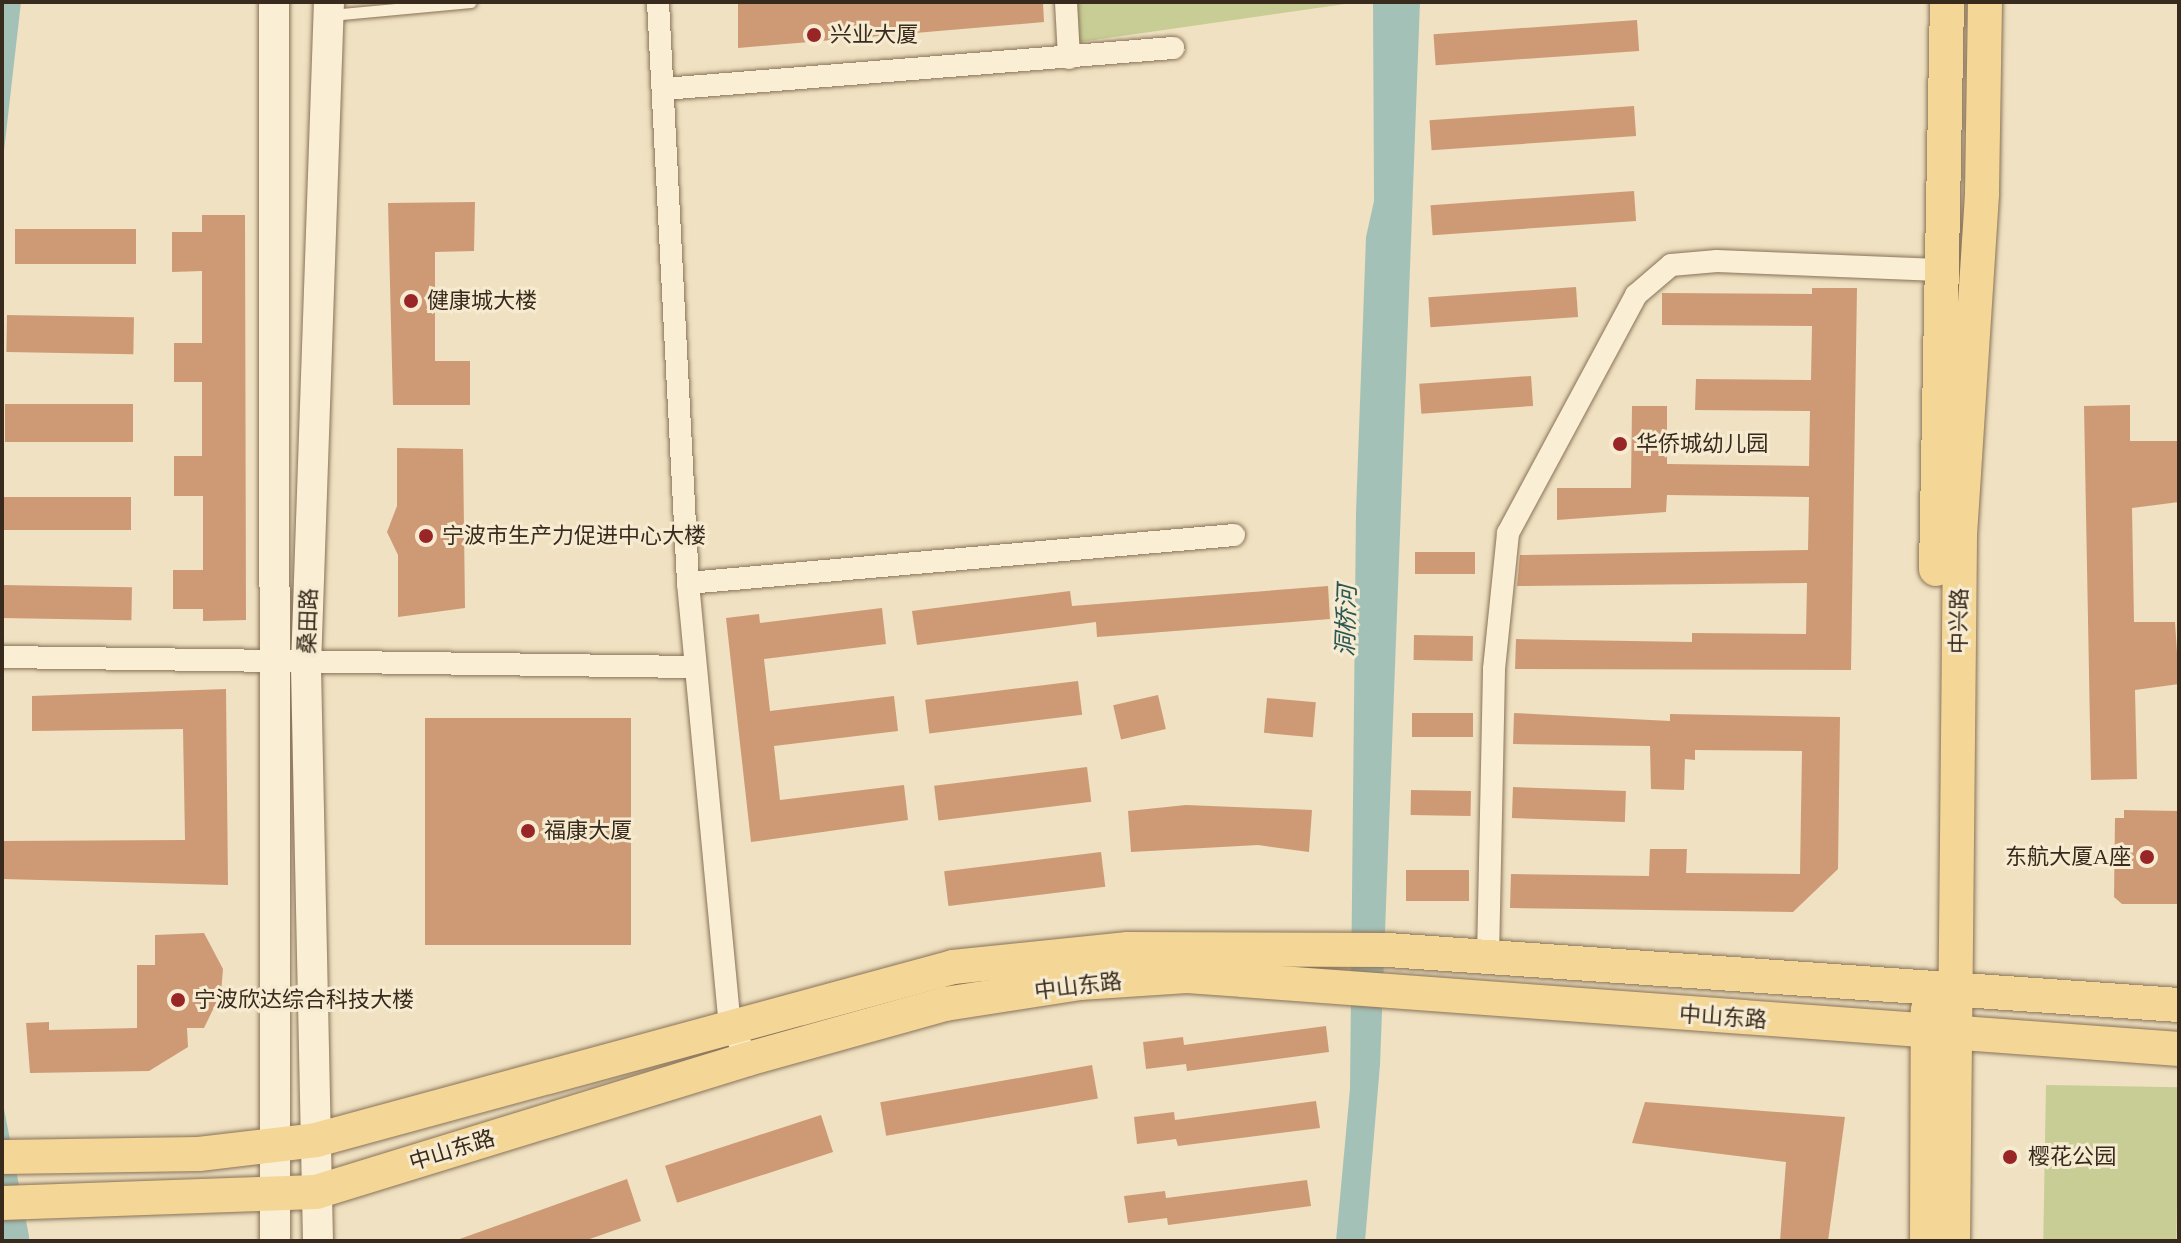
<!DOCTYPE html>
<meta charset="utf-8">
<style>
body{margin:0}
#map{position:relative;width:2181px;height:1243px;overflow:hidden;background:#efe1c1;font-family:"Times New Roman","Noto Sans SC",serif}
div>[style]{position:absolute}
.green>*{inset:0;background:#c7cd94;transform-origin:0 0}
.water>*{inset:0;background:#a4c1b8}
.building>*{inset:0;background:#ce9a75;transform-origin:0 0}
.roads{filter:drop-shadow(0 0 2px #897258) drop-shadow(0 0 2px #897258)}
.service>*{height:11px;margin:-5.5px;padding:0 5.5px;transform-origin:5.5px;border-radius:5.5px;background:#faeed4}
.minor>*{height:22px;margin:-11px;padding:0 11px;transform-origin:11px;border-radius:11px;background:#faeed4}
.secondary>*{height:30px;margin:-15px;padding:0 15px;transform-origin:15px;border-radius:15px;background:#faeed4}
.primary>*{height:34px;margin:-17px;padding:0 17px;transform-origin:17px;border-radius:17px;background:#f4d697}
.dots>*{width:22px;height:22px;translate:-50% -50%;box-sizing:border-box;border:4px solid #f6ebd0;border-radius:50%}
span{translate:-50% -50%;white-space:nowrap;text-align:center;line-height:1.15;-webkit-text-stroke:6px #f6ebd0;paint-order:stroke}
.poi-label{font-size:22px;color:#382a1d}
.left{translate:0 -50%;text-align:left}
.right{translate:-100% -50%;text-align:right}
.street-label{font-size:22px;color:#382a1d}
.water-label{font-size:24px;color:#2b5855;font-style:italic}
.frame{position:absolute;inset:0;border:4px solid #382a1d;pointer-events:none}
</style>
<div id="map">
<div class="green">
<i style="clip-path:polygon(1072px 2px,1359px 2px,1073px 43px)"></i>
<i style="left:2046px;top:1085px;width:133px;height:156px;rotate:1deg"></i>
</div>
<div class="water">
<i style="clip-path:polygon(2px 2px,21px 2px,2px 168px)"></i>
<i style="clip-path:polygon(1373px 2px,1420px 2px,1380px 1065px,1365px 1241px,1336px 1241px,1350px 1089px,1356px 512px,1366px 237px,1374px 201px)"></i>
<i style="clip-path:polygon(2px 1099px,29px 1236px,29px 1241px,2px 1241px)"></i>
</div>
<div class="building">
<i style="clip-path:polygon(738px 2px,1043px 2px,1044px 22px,738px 48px)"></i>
<i style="left:1637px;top:20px;width:31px;height:204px;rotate:86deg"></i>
<i style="left:1634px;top:106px;width:30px;height:205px;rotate:86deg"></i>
<i style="left:1634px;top:191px;width:30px;height:204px;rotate:86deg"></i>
<i style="clip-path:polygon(475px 202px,474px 251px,435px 252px,435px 361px,470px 361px,470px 405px,393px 405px,388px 203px)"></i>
<i style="clip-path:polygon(202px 215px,245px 215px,246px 620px,203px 621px,203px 609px,173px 609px,173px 570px,203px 570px,203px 496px,174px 496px,174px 456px,202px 456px,202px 382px,174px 382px,174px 343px,202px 343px,202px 271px,172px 272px,172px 232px,202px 232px)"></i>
<i style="left:15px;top:229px;width:121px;height:35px"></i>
<i style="left:1576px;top:287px;width:30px;height:148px;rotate:86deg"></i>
<i style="clip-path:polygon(1812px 288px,1857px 288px,1851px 670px,1515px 669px,1516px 639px,1692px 642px,1692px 633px,1806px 634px,1807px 583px,1517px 586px,1520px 555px,1808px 550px,1809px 497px,1667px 495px,1666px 512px,1557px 520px,1557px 488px,1631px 488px,1632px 406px,1667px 406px,1667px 464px,1809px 466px,1810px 411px,1695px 410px,1696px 379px,1811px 380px,1812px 326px,1662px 325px,1662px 293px,1812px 294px)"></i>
<i style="left:7px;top:315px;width:127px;height:37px;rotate:1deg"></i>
<i style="left:1531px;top:376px;width:30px;height:112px;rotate:86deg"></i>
<i style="left:5px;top:404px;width:128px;height:38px"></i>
<i style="clip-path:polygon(2130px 405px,2130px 441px,2179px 441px,2179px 502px,2132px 508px,2134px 622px,2175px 622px,2179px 684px,2135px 690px,2137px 779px,2091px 780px,2084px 406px)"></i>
<i style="clip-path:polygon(397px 448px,463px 449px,465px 608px,398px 617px,398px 555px,387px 532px,397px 506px)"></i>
<i style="left:2px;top:497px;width:129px;height:33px"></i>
<i style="left:1415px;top:552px;width:60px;height:22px"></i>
<i style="left:2px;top:585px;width:130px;height:33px;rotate:1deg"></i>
<i style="clip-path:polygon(1328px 586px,1330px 619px,1097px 637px,1096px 622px,917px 645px,912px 611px,1070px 591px,1072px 606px)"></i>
<i style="clip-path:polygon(882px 608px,886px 644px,764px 659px,770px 711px,894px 696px,898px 731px,774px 746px,780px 800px,904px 785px,908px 820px,751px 842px,726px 618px,759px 614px,760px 623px)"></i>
<i style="left:1414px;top:635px;width:59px;height:25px;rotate:1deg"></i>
<i style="left:1078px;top:681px;width:34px;height:154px;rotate:83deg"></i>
<i style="clip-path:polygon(226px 689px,228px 885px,3px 879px,3px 841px,185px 840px,183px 729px,32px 731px,32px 696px)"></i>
<i style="left:1158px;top:695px;width:35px;height:46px;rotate:77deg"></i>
<i style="left:1267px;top:698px;width:49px;height:35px;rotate:5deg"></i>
<i style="left:1412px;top:713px;width:61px;height:24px"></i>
<i style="clip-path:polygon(1514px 713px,1670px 721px,1670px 714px,1840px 717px,1838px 869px,1793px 912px,1510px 908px,1511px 874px,1649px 876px,1650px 849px,1687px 849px,1686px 873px,1800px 874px,1802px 751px,1695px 750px,1695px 760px,1685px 759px,1684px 790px,1651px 789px,1650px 746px,1513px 744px)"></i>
<i style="left:425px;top:718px;width:206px;height:227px"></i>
<i style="left:1087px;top:767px;width:35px;height:154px;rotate:83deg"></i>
<i style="left:1513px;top:787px;width:113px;height:31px;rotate:2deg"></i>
<i style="left:1411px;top:790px;width:60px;height:25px;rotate:1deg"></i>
<i style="clip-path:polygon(1186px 805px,1312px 810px,1309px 852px,1258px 845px,1131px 852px,1128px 811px)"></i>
<i style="clip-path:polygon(2124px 810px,2179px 811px,2179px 904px,2122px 904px,2114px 897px,2115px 818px,2124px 818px)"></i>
<i style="left:1101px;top:852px;width:35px;height:158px;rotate:83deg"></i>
<i style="left:1406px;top:870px;width:63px;height:31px"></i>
<i style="clip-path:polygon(204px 933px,223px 969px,221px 993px,204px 1028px,187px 1028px,188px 1047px,149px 1071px,30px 1073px,26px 1023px,49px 1022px,49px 1030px,137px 1028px,137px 965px,155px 965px,155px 935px)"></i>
<i style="clip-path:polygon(1326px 1026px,1329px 1052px,1187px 1071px,1186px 1064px,1146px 1069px,1143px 1042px,1183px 1037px,1184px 1045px)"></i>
<i style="left:1092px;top:1065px;width:34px;height:215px;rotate:80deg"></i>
<i style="clip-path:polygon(1316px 1101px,1320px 1128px,1178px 1146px,1176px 1139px,1137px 1144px,1134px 1117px,1174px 1112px,1175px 1120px)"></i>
<i style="clip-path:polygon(1645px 1102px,1845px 1117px,1828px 1241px,1780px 1241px,1786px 1162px,1632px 1143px)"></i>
<i style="left:821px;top:1115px;width:39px;height:164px;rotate:72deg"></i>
<i style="clip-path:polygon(627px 1179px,641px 1221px,584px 1241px,454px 1241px)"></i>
<i style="clip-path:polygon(1307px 1180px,1311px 1206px,1168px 1225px,1167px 1218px,1128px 1223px,1124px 1196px,1165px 1191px,1166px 1198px)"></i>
</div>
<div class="roads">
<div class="service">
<i style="left:331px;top:15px;width:140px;rotate:-5.3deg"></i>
</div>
<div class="minor">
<i style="left:658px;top:2px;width:582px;rotate:87.04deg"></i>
<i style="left:688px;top:583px;width:548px;rotate:-5.02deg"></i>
<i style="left:1066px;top:2px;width:56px;rotate:86.9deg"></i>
<i style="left:664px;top:89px;width:511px;rotate:-4.61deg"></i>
<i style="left:688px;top:583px;width:443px;rotate:84.6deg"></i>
<i style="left:730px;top:1024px;width:39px;rotate:63deg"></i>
<i style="left:2px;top:657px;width:690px;rotate:0.83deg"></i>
<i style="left:1488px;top:957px;width:288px;rotate:-88.8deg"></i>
<i style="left:1494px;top:669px;width:137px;rotate:-84.1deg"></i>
<i style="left:1508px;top:533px;width:270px;rotate:-61.7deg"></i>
<i style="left:1636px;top:295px;width:46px;rotate:-40.6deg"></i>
<i style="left:1671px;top:265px;width:46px;rotate:-5deg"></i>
<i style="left:1717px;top:261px;width:228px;rotate:2.3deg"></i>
</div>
<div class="secondary">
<i style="left:274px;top:2px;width:1239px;rotate:89.95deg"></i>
<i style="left:318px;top:1241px;width:575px;rotate:-91.2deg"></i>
<i style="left:306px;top:666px;width:664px;rotate:-88.02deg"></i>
</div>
<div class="primary">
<i style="left:1936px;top:569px;width:567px;rotate:-88.89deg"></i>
<i style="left:2px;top:1157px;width:197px;rotate:-0.9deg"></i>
<i style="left:199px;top:1154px;width:118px;rotate:-6.8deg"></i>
<i style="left:316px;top:1140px;width:660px;rotate:-15.19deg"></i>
<i style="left:953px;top:967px;width:176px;rotate:-5.9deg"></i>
<i style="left:1128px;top:949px;width:260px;rotate:0.2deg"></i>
<i style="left:1388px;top:950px;width:793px;rotate:3.98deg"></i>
<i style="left:2px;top:1203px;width:314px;rotate:-2deg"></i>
<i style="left:316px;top:1192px;width:452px;rotate:-17.1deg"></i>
<i style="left:748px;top:1059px;width:205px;rotate:-15.6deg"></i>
<i style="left:945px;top:1004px;width:137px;rotate:-8.8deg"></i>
<i style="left:1080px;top:983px;width:107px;rotate:-3.7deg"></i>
<i style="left:1187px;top:976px;width:995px;rotate:4.21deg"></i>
<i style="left:1927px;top:1241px;width:231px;rotate:-89.8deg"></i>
<i style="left:1953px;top:1241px;width:706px;rotate:-89.43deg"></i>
<i style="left:1960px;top:535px;width:343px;rotate:-86.3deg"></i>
<i style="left:1982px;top:193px;width:191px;rotate:-89.1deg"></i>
</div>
</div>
<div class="dots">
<i style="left:814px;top:35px;background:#992627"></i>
<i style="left:411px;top:301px;background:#992627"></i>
<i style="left:1620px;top:444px;background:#992627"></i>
<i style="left:426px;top:536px;background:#992627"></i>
<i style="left:528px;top:831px;background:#992627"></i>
<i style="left:2147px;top:857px;background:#992627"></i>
<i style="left:178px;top:1000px;background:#992627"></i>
<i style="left:2010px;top:1157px;background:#992627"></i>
</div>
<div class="poi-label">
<span class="left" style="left:830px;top:35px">兴业大厦</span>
<span class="left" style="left:427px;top:301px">健康城大楼</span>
<span class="left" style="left:1636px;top:444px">华侨城幼儿园</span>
<span class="left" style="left:442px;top:536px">宁波市生产力促进中心大楼</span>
<span class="left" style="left:544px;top:831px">福康大厦</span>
<span class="right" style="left:2131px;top:857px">东航大厦A座</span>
<span class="left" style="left:194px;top:1000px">宁波欣达综合科技大楼</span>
<span class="left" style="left:2028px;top:1157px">樱花公园</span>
</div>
<div class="street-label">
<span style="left:308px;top:621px;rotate:-88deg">桑田路</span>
<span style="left:1959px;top:621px;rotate:-89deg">中兴路</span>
<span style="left:1078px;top:986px;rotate:-7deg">中山东路</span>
<span style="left:1723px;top:1017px;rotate:4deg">中山东路</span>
<span style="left:452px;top:1150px;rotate:-17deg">中山东路</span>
</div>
<div class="water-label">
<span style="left:1347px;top:621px;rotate:-88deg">洞桥河</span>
</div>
<div class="frame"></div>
</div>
